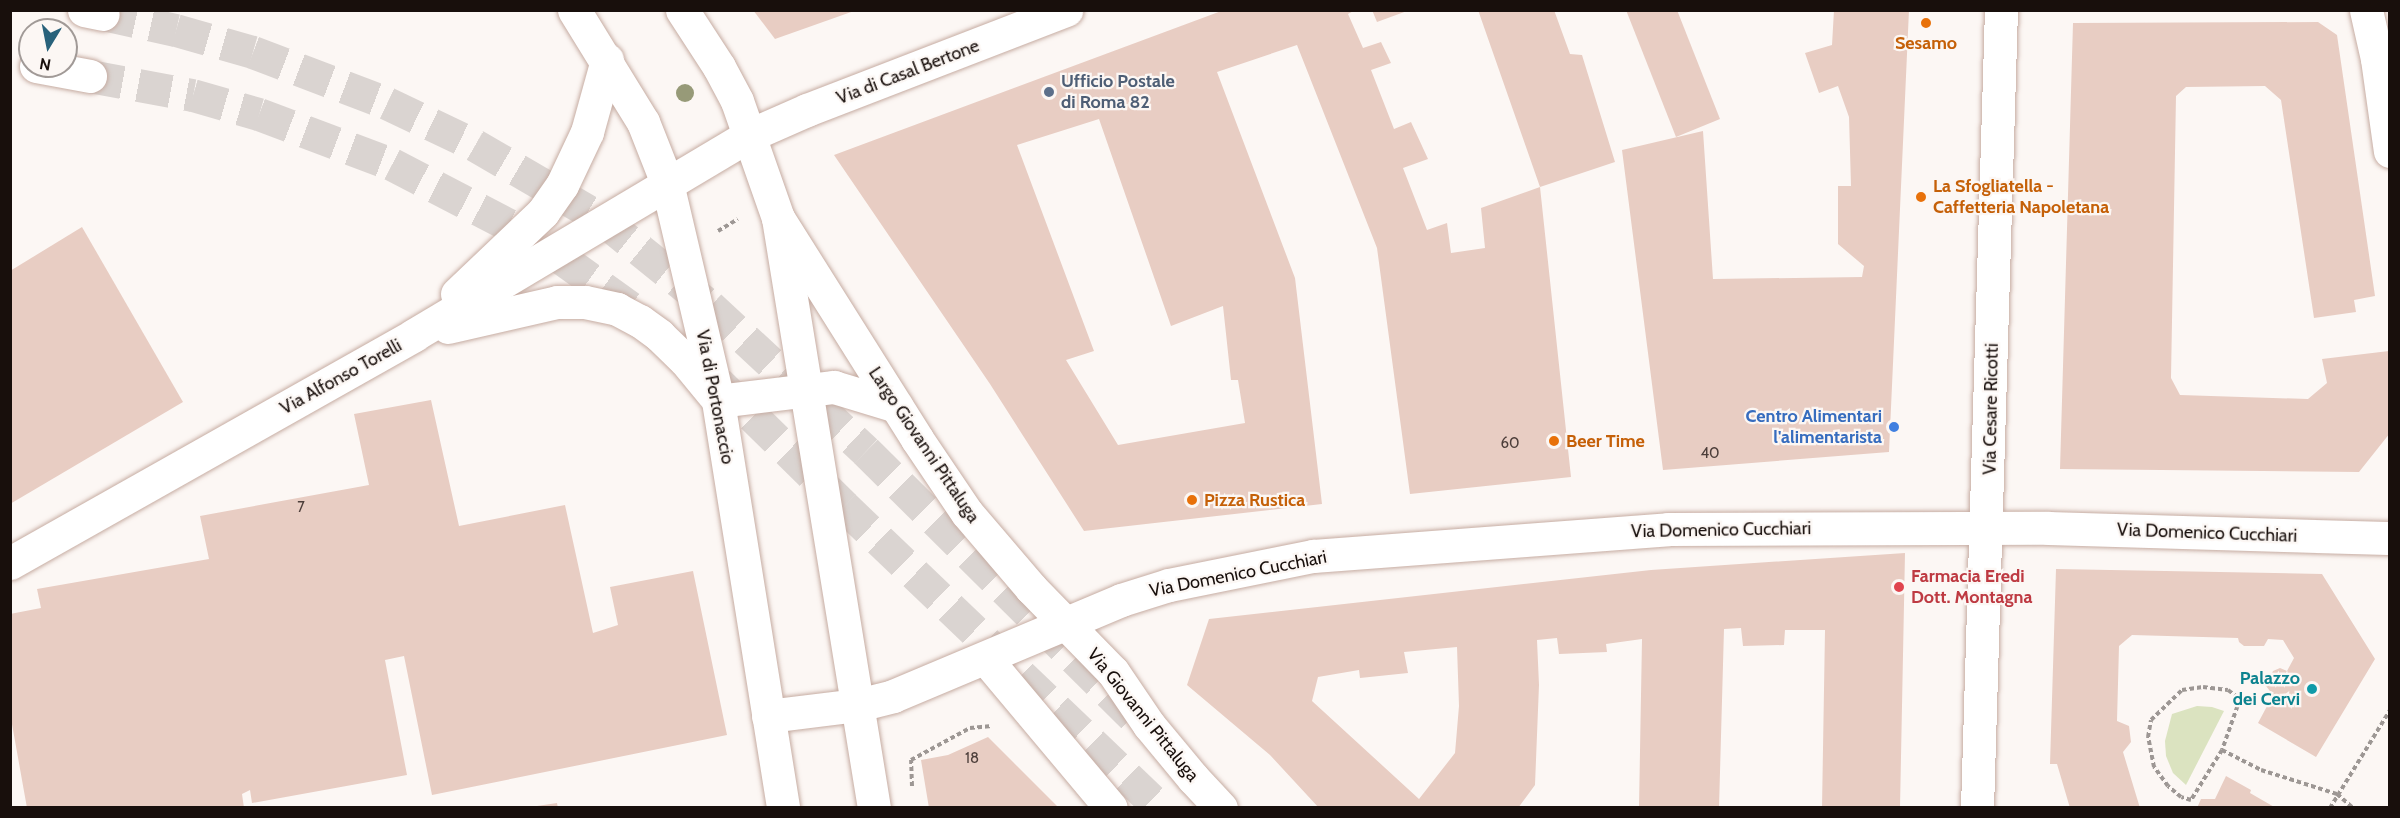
<!DOCTYPE html>
<style>
body{margin:0}
#map{position:relative;width:2400px;height:818px;overflow:hidden;background:#fcf7f4;font-family:Cabin,sans-serif}
div>[style]{position:absolute}
.green>*{inset:0;background:#dbe3c0}
.building>*{inset:0;background:#e8cdc3}
.motorway-tunnel>*{height:33px;margin-top:-16.5px;transform-origin:0;background:repeating-linear-gradient(90deg,#dad4d1 0 33px,transparent 0 49px)}
.path>*{height:4px;margin-top:-2px;transform-origin:0;background:repeating-linear-gradient(90deg,#9d9794 0 4.5px,transparent 0 7.5px)}
.roads{filter:drop-shadow(0 0 2px #c6aca2) drop-shadow(0 0 2px #c6aca2)}
.minor>*{height:33px;margin:-16.5px;padding:0 16.5px;transform-origin:16.5px;border-radius:16.5px;background:#fff}
.tertiary>*{height:33px;margin:-16.5px;padding:0 16.5px;transform-origin:16.5px;border-radius:16.5px;background:#fff}
.secondary>*{height:33px;margin:-16.5px;padding:0 16.5px;transform-origin:16.5px;border-radius:16.5px;background:#fff}
.motorway>*{height:33px;margin:-16.5px;padding:0 16.5px;transform-origin:16.5px;border-radius:16.5px;background:#fff}
.trees>*{width:18px;height:18px;margin:-9px;border-radius:50%;background:#979a78}
.dots>*{width:16px;height:16px;translate:-50% -50%;box-sizing:border-box;border:3px solid #fcf7f4;border-radius:50%}
span{translate:-50% -50%;white-space:nowrap;text-align:center;line-height:1.15;-webkit-text-stroke:4.5px #fcf7f4;paint-order:stroke}
.number-label{font-size:15px;color:#4c3e3a}
.number-label span{-webkit-text-stroke-width:0}
.food-label{font-size:18px;color:#c56008;font-weight:700}
.left{translate:0 -50%;text-align:left}
.street-label{font-size:18px;color:#180f0c}
.service-label{font-size:18px;color:#4e5e75;font-weight:700}
.shop-label{font-size:18px;color:#366cbe;font-weight:700}
.right{translate:-100% -50%;text-align:right}
.health-label{font-size:18px;color:#be3a42;font-weight:700}
.culture-label{font-size:18px;color:#0d838f;font-weight:700}
.frame{position:absolute;inset:0;border:12px solid #180f0c;pointer-events:none}
.north{position:absolute;left:18px;top:18px;width:60px;height:60px;box-sizing:border-box;background:#fcf7f4;border:2px solid #a19a97;border-radius:50%;rotate:190deg;font-size:16px;font-weight:700;line-height:24px;text-align:center;color:#180f0c}
.north::after{content:'';display:block;margin:auto;width:21px;height:27px;background:#29627b;clip-path:polygon(50% 0,100% 100%,50% 72%,0 100%)}
</style>
<div id="map">
<div class="green">
<i style="clip-path:polygon(2197px 706px,2212px 707px,2224px 711px,2186px 785px,2173px 773px,2166px 756px,2165px 741px,2172px 714px)"></i>
</div>
<div class="building">
<i style="clip-path:polygon(753px 10px,853px 10px,854px 11px,775px 39px)"></i>
<i style="clip-path:polygon(evenodd,1224px 10px,1355px 10px,1348px 14px,1363px 48px,1381px 42px,1391px 63px,1371px 70px,1394px 129px,1411px 122px,1428px 159px,1403px 168px,1427px 230px,1447px 223px,1451px 253px,1485px 248px,1481px 208px,1540px 187px,1571px 477px,1410px 494px,1377px 248px,1297px 45px,1217px 72px,1295px 278px,1322px 504px,1084px 531px,990px 384px,834px 155px,1224px 10px,1099px 119px,1171px 326px,1223px 306px,1231px 380px,1238px 380px,1245px 423px,1118px 445px,1066px 360px,1094px 351px,1017px 145px,1099px 119px)"></i>
<i style="clip-path:polygon(1372px 10px,1407px 10px,1407px 11px,1377px 22px)"></i>
<i style="clip-path:polygon(1478px 10px,1554px 10px,1570px 54px,1582px 55px,1615px 162px,1540px 187px)"></i>
<i style="clip-path:polygon(1626px 10px,1677px 10px,1720px 119px,1676px 137px)"></i>
<i style="clip-path:polygon(1834px 10px,1909px 10px,1889px 452px,1663px 470px,1622px 150px,1703px 131px,1713px 279px,1862px 277px,1864px 266px,1838px 244px,1838px 186px,1851px 186px,1849px 117px,1838px 86px,1819px 93px,1805px 53px,1832px 45px)"></i>
<i style="clip-path:polygon(2318px 22px,2337px 35px,2375px 296px,2354px 300px,2356px 312px,2314px 318px,2281px 100px,2265px 86px,2186px 87px,2176px 96px,2171px 378px,2180px 395px,2308px 399px,2327px 383px,2322px 359px,2389px 351px,2390px 433px,2359px 472px,2060px 469px,2073px 23px)"></i>
<i style="clip-path:polygon(82px 227px,183px 402px,10px 504px,10px 271px)"></i>
<i style="clip-path:polygon(431px 400px,459px 526px,565px 505px,593px 633px,618px 625px,610px 587px,693px 571px,727px 735px,432px 795px,404px 656px,385px 660px,407px 775px,252px 803px,250px 790px,242px 794px,244px 808px,27px 808px,10px 713px,10px 614px,41px 608px,37px 589px,209px 559px,200px 516px,369px 485px,354px 414px)"></i>
<i style="clip-path:polygon(evenodd,1905px 553px,1900px 808px,1822px 808px,1825px 630px,1785px 630px,1784px 645px,1743px 646px,1741px 628px,1724px 629px,1719px 808px,1639px 808px,1642px 639px,1606px 644px,1607px 652px,1559px 654px,1557px 638px,1537px 640px,1539px 685px,1535px 785px,1518px 808px,1319px 808px,1270px 755px,1187px 685px,1209px 619px,1651px 570px,1905px 553px,1457px 647px,1459px 706px,1455px 753px,1419px 799px,1312px 701px,1318px 677px,1359px 670px,1360px 678px,1408px 673px,1404px 652px,1457px 647px)"></i>
<i style="clip-path:polygon(2056px 569px,2322px 574px,2375px 659px,2316px 757px,2258px 723px,2273px 695px,2266px 686px,2273px 671px,2280px 668px,2287px 671px,2294px 658px,2283px 640px,2268px 639px,2264px 646px,2244px 646px,2239px 642px,2238px 638px,2132px 635px,2119px 646px,2117px 721px,2129px 726px,2131px 742px,2123px 752px,2140px 808px,2070px 808px,2057px 764px,2050px 764px)"></i>
<i style="clip-path:polygon(988px 737px,1059px 808px,929px 808px,921px 760px,948px 755px)"></i>
<i style="clip-path:polygon(2226px 776px,2251px 790px,2250px 793px,2276px 808px,2197px 808px,2201px 799px,2215px 799px)"></i>
<i style="clip-path:polygon(557px 803px,558px 808px,538px 808px,537px 806px)"></i>
</div>
<div class="motorway-tunnel">
<i style="left:103px;top:14px;width:75px;rotate:12.4deg"></i>
<i style="left:176px;top:30px;width:80px;rotate:15.9deg"></i>
<i style="left:253px;top:52px;width:143px;rotate:20.8deg"></i>
<i style="left:387px;top:103px;width:98px;rotate:25.5deg"></i>
<i style="left:475px;top:145px;width:147px;rotate:30.2deg"></i>
<i style="left:602px;top:219px;width:139px;rotate:38.9deg"></i>
<i style="left:710px;top:306px;width:213px;rotate:42.9deg"></i>
<i style="left:866px;top:451px;width:378px;rotate:44.8deg"></i>
<i style="left:90px;top:76px;width:105px;rotate:10.5deg"></i>
<i style="left:193px;top:95px;width:69px;rotate:16.1deg"></i>
<i style="left:259px;top:114px;width:142px;rotate:20.6deg"></i>
<i style="left:392px;top:164px;width:134px;rotate:27.5deg"></i>
<i style="left:511px;top:226px;width:62px;rotate:32.4deg"></i>
<i style="left:563px;top:259px;width:96px;rotate:35.7deg"></i>
<i style="left:718px;top:382px;width:177px;rotate:44.5deg"></i>
<i style="left:844px;top:506px;width:437px;rotate:43.7deg"></i>
</div>
<div class="path">
<i style="left:718px;top:231px;width:23px;rotate:-31deg"></i>
<i style="left:2222px;top:750px;width:59px;rotate:121.8deg"></i>
<i style="left:2191px;top:800px;width:10px;rotate:-163deg"></i>
<i style="left:2181px;top:797px;width:17px;rotate:-140deg"></i>
<i style="left:2168px;top:786px;width:24px;rotate:-126deg"></i>
<i style="left:2154px;top:767px;width:31px;rotate:-101deg"></i>
<i style="left:2148px;top:737px;width:17px;rotate:-80deg"></i>
<i style="left:2151px;top:720px;width:43px;rotate:-44.1deg"></i>
<i style="left:2182px;top:690px;width:21px;rotate:-8deg"></i>
<i style="left:2203px;top:687px;width:25px;rotate:7deg"></i>
<i style="left:2228px;top:690px;width:15px;rotate:37deg"></i>
<i style="left:2240px;top:699px;width:54px;rotate:109.4deg"></i>
<i style="left:2222px;top:750px;width:44px;rotate:27.1deg"></i>
<i style="left:2261px;top:770px;width:80px;rotate:17.5deg"></i>
<i style="left:2337px;top:794px;width:21px;rotate:41deg"></i>
<i style="left:912px;top:786px;width:26px;rotate:-92deg"></i>
<i style="left:911px;top:760px;width:67px;rotate:-28.5deg"></i>
<i style="left:970px;top:728px;width:22px;rotate:-5deg"></i>
<i style="left:2330px;top:808px;width:115px;rotate:-58.5deg"></i>
</div>
<div class="roads">
<div class="minor">
<i style="left:2366px;top:10px;width:50px;rotate:77.3deg"></i>
<i style="left:2377px;top:59px;width:93px;rotate:82deg"></i>
<i style="left:778px;top:218px;width:261px;rotate:57.8deg"></i>
<i style="left:917px;top:439px;width:89px;rotate:56deg"></i>
<i style="left:967px;top:513px;width:99px;rotate:49.5deg"></i>
<i style="left:1031px;top:588px;width:117px;rotate:45.7deg"></i>
<i style="left:1113px;top:672px;width:64px;rotate:55.8deg"></i>
<i style="left:1149px;top:725px;width:69px;rotate:50.3deg"></i>
<i style="left:1193px;top:778px;width:41px;rotate:47deg"></i>
<i style="left:718px;top:401px;width:117px;rotate:-6.9deg"></i>
<i style="left:834px;top:387px;width:65px;rotate:17deg"></i>
<i style="left:986px;top:659px;width:194px;rotate:50deg"></i>
<i style="left:768px;top:716px;width:91px;rotate:-7deg"></i>
<i style="left:858px;top:705px;width:36px;rotate:-14deg"></i>
<i style="left:893px;top:696px;width:247px;rotate:-22.8deg"></i>
<i style="left:1121px;top:600px;width:50px;rotate:-17.4deg"></i>
<i style="left:1169px;top:585px;width:147px;rotate:-11.4deg"></i>
<i style="left:1313px;top:556px;width:356px;rotate:-4.3deg"></i>
<i style="left:1668px;top:529px;width:380px;rotate:-0.2deg"></i>
<i style="left:2048px;top:528px;width:340px;rotate:1.7deg"></i>
<i style="left:1977px;top:808px;width:798px;rotate:-88.28deg"></i>
</div>
<div class="tertiary">
<i style="left:750px;top:135px;width:62px;rotate:-23.7deg"></i>
<i style="left:807px;top:110px;width:278px;rotate:-21.1deg"></i>
</div>
<div class="secondary">
<i style="left:574px;top:10px;width:132px;rotate:58.4deg"></i>
<i style="left:643px;top:122px;width:66px;rotate:68.5deg"></i>
<i style="left:667px;top:183px;width:224px;rotate:76.8deg"></i>
<i style="left:718px;top:401px;width:412px;rotate:80.9deg"></i>
<i style="left:682px;top:10px;width:68px;rotate:57deg"></i>
<i style="left:719px;top:67px;width:38px;rotate:62deg"></i>
<i style="left:737px;top:101px;width:124px;rotate:70.7deg"></i>
<i style="left:778px;top:218px;width:598px;rotate:80.76deg"></i>
<i style="left:457px;top:294px;width:119px;rotate:-43.6deg"></i>
<i style="left:543px;top:212px;width:33px;rotate:-55deg"></i>
<i style="left:562px;top:185px;width:59px;rotate:-64.7deg"></i>
<i style="left:587px;top:132px;width:75px;rotate:-74.5deg"></i>
<i style="left:448px;top:327px;width:112px;rotate:-12.9deg"></i>
<i style="left:557px;top:302px;width:28px"></i>
<i style="left:585px;top:302px;width:33px;rotate:12deg"></i>
<i style="left:617px;top:309px;width:26px;rotate:28deg"></i>
<i style="left:640px;top:321px;width:24px;rotate:36deg"></i>
<i style="left:659px;top:335px;width:36px;rotate:44deg"></i>
<i style="left:685px;top:360px;width:44px;rotate:50.5deg"></i>
<i style="left:10px;top:563px;width:464px;rotate:-29.4deg"></i>
<i style="left:414px;top:335px;width:391px;rotate:-30.8deg"></i>
</div>
<div class="motorway">
<i style="left:84px;top:10px;width:19px;rotate:12deg"></i>
<i style="left:36px;top:66px;width:55px;rotate:10.5deg"></i>
</div>
</div>
<div class="trees">
<i style="left:685px;top:93px"></i>
</div>
<div class="dots">
<i style="left:1926px;top:23px;background:#e8710a"></i>
<i style="left:1049px;top:92px;background:#5c6f8a"></i>
<i style="left:1921px;top:197px;background:#e8710a"></i>
<i style="left:1894px;top:427px;background:#3f7fe0"></i>
<i style="left:1554px;top:441px;background:#e8710a"></i>
<i style="left:1192px;top:500px;background:#e8710a"></i>
<i style="left:1899px;top:587px;background:#e0444e"></i>
<i style="left:2312px;top:689px;background:#0f9aa8"></i>
</div>
<div class="number-label">
<span style="left:1510px;top:444px">60</span>
<span style="left:1710px;top:454px">40</span>
<span style="left:301px;top:508px">7</span>
<span style="left:972px;top:759px">18</span>
</div>
<div class="food-label">
<span style="left:1926px;top:43px">Sesamo</span>
<span class="left" style="left:1933px;top:197px">La Sfogliatella -<br>Caffetteria Napoletana</span>
<span class="left" style="left:1566px;top:441px">Beer Time</span>
<span class="left" style="left:1204px;top:500px">Pizza Rustica</span>
</div>
<div class="street-label">
<span style="left:908px;top:72px;rotate:-21deg">Via di Casal Bertone</span>
<span style="left:341px;top:377px;rotate:-29deg">Via Alfonso Torelli</span>
<span style="left:715px;top:397px;rotate:79deg">Via di Portonaccio</span>
<span style="left:1991px;top:409px;rotate:-89deg">Via Cesare Ricotti</span>
<span style="left:924px;top:445px;rotate:56deg">Largo Giovanni Pittaluga</span>
<span style="left:1721px;top:530px;rotate:-1deg">Via Domenico Cucchiari</span>
<span style="left:2207px;top:533px;rotate:2deg">Via Domenico Cucchiari</span>
<span style="left:1238px;top:574px;rotate:-11deg">Via Domenico Cucchiari</span>
<span style="left:1143px;top:715px;rotate:51deg">Via Giovanni Pittaluga</span>
</div>
<div class="service-label">
<span class="left" style="left:1061px;top:92px">Ufficio Postale<br>di Roma 82</span>
</div>
<div class="shop-label">
<span class="right" style="left:1882px;top:427px">Centro Alimentari<br>l'alimentarista</span>
</div>
<div class="health-label">
<span class="left" style="left:1911px;top:587px">Farmacia Eredi<br>Dott. Montagna</span>
</div>
<div class="culture-label">
<span class="right" style="left:2300px;top:689px">Palazzo<br>dei Cervi</span>
</div>
<div class="frame"></div>
<div class="north">N</div>
</div>
